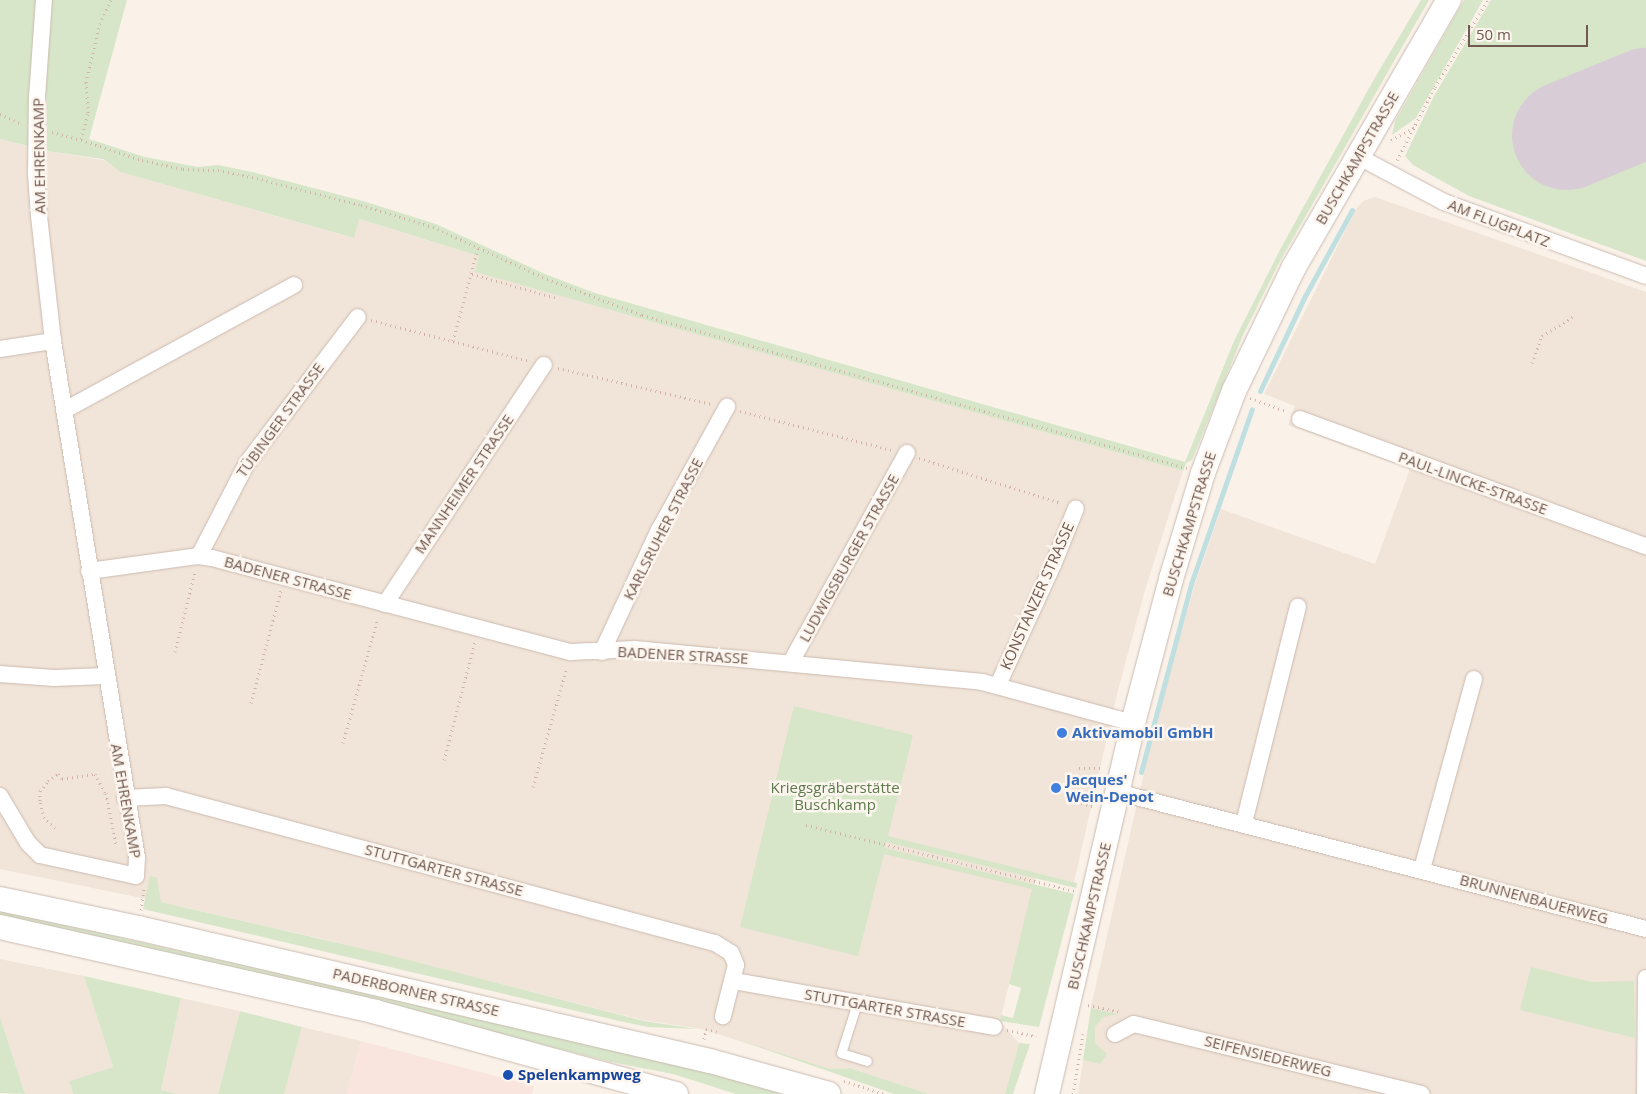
<!DOCTYPE html>
<meta charset="utf-8">
<style>
body{margin:0}
#map{position:relative;width:1646px;height:1094px;overflow:hidden;background:#faf2e9;font-family:"Open Sans",sans-serif}
div>[style]{position:absolute}
.residential>*{inset:0;background:#f1e4d8}
.commercial>*{inset:0;background:#f9e4de}
.green>*{inset:0;background:#d7e6c9}
.stream>*{height:5px;margin:-2.5px;padding:0 2.5px;transform-origin:2.5px;border-radius:2.5px;background:#c0dfe1}
.runway>*{height:109px;margin:-54.5px;padding:0 54.5px;transform-origin:54.5px;border-radius:54.5px;background:#d8cdd6}
.path>*{height:3px;margin-top:-1.5px;transform-origin:0;background:repeating-linear-gradient(90deg,#d1b4a7 0 1px,transparent 0 5px)}
.roads{filter:drop-shadow(0 0 1px #cbbab0) drop-shadow(0 0 1px #cbbab0)}
.lane>*{height:9px;margin:-4.5px;padding:0 4.5px;transform-origin:4.5px;border-radius:4.5px;background:#fff}
.street>*{height:16px;margin:-8px;padding:0 8px;transform-origin:8px;border-radius:8px;background:#fff}
.secondary>*{height:24px;margin:-12px;padding:0 12px;transform-origin:12px;border-radius:12px;background:#fff}
.dots>*{width:14px;height:14px;translate:-50% -50%;box-sizing:border-box;border:2px solid #fdf6ef;border-radius:50%}
span{translate:-50% -50%;white-space:nowrap;text-align:center;line-height:1.15;-webkit-text-stroke:5px #fdf6ef;paint-order:stroke}
.street-label{font-size:15px;color:#715950}
.shop-label{font-size:15px;color:#366cbe;font-weight:700}
.left{translate:0 -50%;text-align:left}
.park-label{font-size:15px;color:#5d7a4d}
.transit-label{font-size:15px;color:#164399;font-weight:700}
.scale{position:absolute;left:1468px;top:25px;width:120px;height:22px;box-sizing:border-box;border:2px solid #715950;border-top:0;padding-left:6px;font-size:15px;line-height:18px;white-space:nowrap;color:#715950;-webkit-text-stroke:4px #fdf6ef;paint-order:stroke}
</style>
<div id="map">
<div class="residential">
<i style="clip-path:polygon(0 139px,47px 151px,103px 160px,120px 172px,353px 238px,358px 219px,479px 256px,476px 272px,1183px 471px,1145px 590px,1118px 690px,1074px 882px,1037px 873px,1000px 1021px,1019px 1043px,1005px 1094px,929px 1094px,850px 1068px,830px 1069px,701px 1029px,643px 1020px,327px 940px,161px 902px,0 869px)"></i>
<i style="clip-path:polygon(1375px 197px,1646px 292px,1646px 1094px,1078px 1094px,1092px 1002px,1153px 733px,1195px 584px,1221px 509px,1375px 564px,1410px 469px,1288px 425px,1295px 406px,1264px 394px,1356px 209px,1363px 201px)"></i>
<i style="clip-path:polygon(0 959px,84px 976px,113px 1067px,69px 1081px,73px 1094px,25px 1094px,0 1017px)"></i>
<i style="clip-path:polygon(181px 998px,240px 1011px,218px 1094px,177px 1094px,161px 1090px)"></i>
<i style="clip-path:polygon(302px 1027px,361px 1041px,347px 1094px,284px 1094px)"></i>
</div>
<div class="commercial">
<i style="clip-path:polygon(361px 1041px,534px 1086px,532px 1094px,347px 1094px)"></i>
</div>
<div class="green">
<i style="clip-path:polygon(0 0,37px 0,32px 147px,0 139px)"></i>
<i style="clip-path:polygon(51px 0,127px 0,89px 139px,145px 157px,198px 167px,218px 165px,252px 172px,363px 201px,436px 224px,545px 274px,595px 293px,1185px 462px,1234px 341px,1282px 246px,1373px 81px,1421px 0,1429px 0,1280px 261px,1243px 335px,1192px 460px,1186px 463px,1183px 471px,475px 272px,479px 256px,359px 219px,354px 238px,120px 172px,103px 159px,47px 151px,46px 84px)"></i>
<i style="clip-path:polygon(1464px 0,1483px 0,1416px 118px,1392px 135px,1395px 121px)"></i>
<i style="clip-path:polygon(1491px 0,1646px 0,1646px 261px,1469px 196px,1413px 165px,1405px 156px,1434px 96px)"></i>
<i style="clip-path:polygon(794px 706px,913px 735px,888px 836px,1077px 883px,1076px 888px,886px 842px,885px 848px,1074px 894px,1039px 1027px,1000px 1021px,1001px 1015px,1013px 1018px,1021px 988px,1009px 984px,1032px 889px,884px 854px,858px 956px,740px 927px)"></i>
<i style="clip-path:polygon(150px 876px,157px 878px,161px 902px,385px 954px,644px 1021px,697px 1029px,648px 1027px,619px 1021px,143px 909px)"></i>
<i style="clip-path:polygon(0 910px,694px 1068px,792px 1094px,736px 1094px,673px 1074px,611px 1062px,310px 985px,0 916px)"></i>
<i style="clip-path:polygon(1531px 967px,1591px 982px,1634px 981px,1635px 1038px,1520px 1010px)"></i>
<i style="clip-path:polygon(84px 976px,181px 998px,161px 1090px,177px 1094px,73px 1094px,69px 1081px,113px 1067px)"></i>
<i style="clip-path:polygon(1091px 1008px,1118px 1014px,1103px 1017px,1095px 1027px,1095px 1043px,1107px 1054px,1100px 1064px,1083px 1060px)"></i>
<i style="clip-path:polygon(240px 1011px,302px 1027px,284px 1094px,218px 1094px)"></i>
<i style="clip-path:polygon(0 1017px,25px 1094px,0 1093px)"></i>
<i style="clip-path:polygon(732px 1038px,830px 1069px,850px 1068px,929px 1094px,894px 1094px)"></i>
<i style="clip-path:polygon(1019px 1043px,1030px 1044px,1013px 1094px,1005px 1094px)"></i>
</div>
<div class="stream">
<i style="left:1260px;top:391px;width:105px;rotate:-64.7deg"></i>
<i style="left:1305px;top:296px;width:98px;rotate:-61.3deg"></i>
<i style="left:1141px;top:772px;width:195px;rotate:-75.1deg"></i>
<i style="left:1191px;top:584px;width:185px;rotate:-70.8deg"></i>
</div>
<div class="runway">
<i style="left:1566px;top:135px;width:87px;rotate:-22.4deg"></i>
</div>
<div class="path">
<i style="left:111px;top:0;width:25px;rotate:116deg"></i>
<i style="left:100px;top:23px;width:61px;rotate:103.3deg"></i>
<i style="left:86px;top:82px;width:32px;rotate:86deg"></i>
<i style="left:88px;top:114px;width:27px;rotate:105deg"></i>
<i style="left:81px;top:140px;width:64px;rotate:18.2deg"></i>
<i style="left:142px;top:160px;width:42px;rotate:12.4deg"></i>
<i style="left:183px;top:169px;width:35px;rotate:2deg"></i>
<i style="left:218px;top:170px;width:35px;rotate:12deg"></i>
<i style="left:252px;top:177px;width:113px;rotate:14.4deg"></i>
<i style="left:361px;top:205px;width:75px;rotate:17deg"></i>
<i style="left:433px;top:227px;width:125px;rotate:24.5deg"></i>
<i style="left:547px;top:279px;width:102px;rotate:20.8deg"></i>
<i style="left:642px;top:315px;width:566px;rotate:15.68deg"></i>
<i style="left:0;top:114px;width:24px;rotate:24deg"></i>
<i style="left:52px;top:132px;width:30px;rotate:15deg"></i>
<i style="left:1391px;top:140px;width:27px;rotate:-28deg"></i>
<i style="left:1397px;top:160px;width:82px;rotate:-62.5deg"></i>
<i style="left:1435px;top:87px;width:102px;rotate:-58.7deg"></i>
<i style="left:472px;top:274px;width:88px;rotate:15.8deg"></i>
<i style="left:371px;top:320px;width:164px;rotate:14.5deg"></i>
<i style="left:453px;top:341px;width:96px;rotate:-75deg"></i>
<i style="left:1532px;top:363px;width:29px;rotate:-70deg"></i>
<i style="left:1542px;top:336px;width:36px;rotate:-32deg"></i>
<i style="left:558px;top:368px;width:158px;rotate:13.2deg"></i>
<i style="left:1250px;top:398px;width:38px;rotate:20deg"></i>
<i style="left:740px;top:411px;width:157px;rotate:14.4deg"></i>
<i style="left:919px;top:458px;width:149px;rotate:17.6deg"></i>
<i style="left:175px;top:652px;width:82px;rotate:-76deg"></i>
<i style="left:251px;top:703px;width:117px;rotate:-75.1deg"></i>
<i style="left:343px;top:743px;width:130px;rotate:-74.4deg"></i>
<i style="left:444px;top:760px;width:122px;rotate:-75.3deg"></i>
<i style="left:1079px;top:768px;width:25px"></i>
<i style="left:533px;top:787px;width:125px;rotate:-74.2deg"></i>
<i style="left:106px;top:793px;width:53px;rotate:79.1deg"></i>
<i style="left:1072px;top:800px;width:24px;rotate:17deg"></i>
<i style="left:806px;top:825px;width:276px;rotate:13.8deg"></i>
<i style="left:55px;top:828px;width:15px;rotate:-138deg"></i>
<i style="left:44px;top:818px;width:17px;rotate:-103deg"></i>
<i style="left:40px;top:801px;width:10px;rotate:-90deg"></i>
<i style="left:40px;top:791px;width:13px;rotate:-51deg"></i>
<i style="left:48px;top:781px;width:12px;rotate:-35deg"></i>
<i style="left:58px;top:774px;width:6px;rotate:51deg"></i>
<i style="left:62px;top:779px;width:33px;rotate:-9deg"></i>
<i style="left:95px;top:774px;width:21px;rotate:62deg"></i>
<i style="left:141px;top:910px;width:21px;rotate:-82deg"></i>
<i style="left:1088px;top:1005px;width:34px;rotate:12deg"></i>
<i style="left:1007px;top:1030px;width:30px;rotate:12deg"></i>
<i style="left:704px;top:1039px;width:10px;rotate:-79deg"></i>
<i style="left:706px;top:1029px;width:11px;rotate:15deg"></i>
<i style="left:844px;top:1081px;width:42px;rotate:18deg"></i>
<i style="left:1073px;top:1094px;width:61px;rotate:-80.5deg"></i>
</div>
<div class="roads">
<div class="lane">
<i style="left:857px;top:1003px;width:52px;rotate:107.7deg"></i>
<i style="left:841px;top:1053px;width:27px;rotate:17deg"></i>
</div>
<div class="street">
<i style="left:1357px;top:156px;width:98px;rotate:27.9deg"></i>
<i style="left:1444px;top:202px;width:215px;rotate:20.1deg"></i>
<i style="left:0;top:349px;width:54px;rotate:-8.6deg"></i>
<i style="left:65px;top:410px;width:261px;rotate:-28.6deg"></i>
<i style="left:1300px;top:419px;width:369px;rotate:20.2deg"></i>
<i style="left:199px;top:556px;width:105px;rotate:-62.7deg"></i>
<i style="left:247px;top:463px;width:183px;rotate:-52.8deg"></i>
<i style="left:89px;top:571px;width:111px;rotate:-7.8deg"></i>
<i style="left:199px;top:556px;width:13px;rotate:9deg"></i>
<i style="left:212px;top:558px;width:371px;rotate:14.7deg"></i>
<i style="left:571px;top:652px;width:64px;rotate:-2.7deg"></i>
<i style="left:635px;top:649px;width:349px;rotate:5.4deg"></i>
<i style="left:982px;top:682px;width:156px;rotate:15.2deg"></i>
<i style="left:385px;top:604px;width:287px;rotate:-56.4deg"></i>
<i style="left:602px;top:652px;width:135px;rotate:-65deg"></i>
<i style="left:659px;top:530px;width:141px;rotate:-61.1deg"></i>
<i style="left:791px;top:662px;width:239px;rotate:-61deg"></i>
<i style="left:0;top:674px;width:54px;rotate:4.2deg"></i>
<i style="left:54px;top:678px;width:51px;rotate:-2.2deg"></i>
<i style="left:998px;top:685px;width:132px;rotate:-65.4deg"></i>
<i style="left:1053px;top:565px;width:61px;rotate:-68deg"></i>
<i style="left:1117px;top:792px;width:546px;rotate:14.52deg"></i>
<i style="left:0;top:796px;width:55px;rotate:59.2deg"></i>
<i style="left:28px;top:843px;width:17px;rotate:45deg"></i>
<i style="left:40px;top:855px;width:98px;rotate:12.3deg"></i>
<i style="left:136px;top:876px;width:18px;rotate:-87deg"></i>
<i style="left:137px;top:858px;width:524px;rotate:-99.23deg"></i>
<i style="left:53px;top:341px;width:126px;rotate:-96.4deg"></i>
<i style="left:39px;top:216px;width:42px;rotate:-94.1deg"></i>
<i style="left:36px;top:174px;width:77px;rotate:-89.3deg"></i>
<i style="left:37px;top:97px;width:97px;rotate:-85.9deg"></i>
<i style="left:125px;top:798px;width:41px;rotate:-2.8deg"></i>
<i style="left:166px;top:796px;width:568px;rotate:14.99deg"></i>
<i style="left:715px;top:943px;width:19px;rotate:32deg"></i>
<i style="left:731px;top:953px;width:13px;rotate:67deg"></i>
<i style="left:736px;top:965px;width:53px;rotate:104.3deg"></i>
<i style="left:1244px;top:823px;width:223px;rotate:-76deg"></i>
<i style="left:1422px;top:869px;width:197px;rotate:-74.7deg"></i>
<i style="left:734px;top:981px;width:264px;rotate:10deg"></i>
<i style="left:1115px;top:1034px;width:21px;rotate:-28deg"></i>
<i style="left:1134px;top:1024px;width:296px;rotate:13.7deg"></i>
<i style="left:1645px;top:1094px;width:116px;rotate:-89.5deg"></i>
</div>
<div class="secondary">
<i style="left:0;top:899px;width:141px;rotate:11.9deg"></i>
<i style="left:138px;top:928px;width:587px;rotate:13.09deg"></i>
<i style="left:710px;top:1061px;width:123px;rotate:15.5deg"></i>
<i style="left:0;top:927px;width:385px;rotate:12.7deg"></i>
<i style="left:376px;top:1012px;width:311px;rotate:15.3deg"></i>
<i style="left:1047px;top:1094px;width:381px;rotate:-76.9deg"></i>
<i style="left:1133px;top:723px;width:149px;rotate:-75.2deg"></i>
<i style="left:1171px;top:579px;width:111px;rotate:-73.2deg"></i>
<i style="left:1203px;top:473px;width:88px;rotate:-69.3deg"></i>
<i style="left:1234px;top:391px;width:138px;rotate:-64.2deg"></i>
<i style="left:1294px;top:267px;width:309px;rotate:-59.9deg"></i>
</div>
</div>
<div class="dots">
<i style="left:1062px;top:733px;background:#3f7fe0"></i>
<i style="left:1056px;top:788px;background:#3f7fe0"></i>
<i style="left:508px;top:1075px;background:#1a4fb4"></i>
</div>
<div class="street-label">
<span style="left:39px;top:156px;rotate:-91deg">AM EHRENKAMP</span>
<span style="left:1357px;top:158px;rotate:-60deg">BUSCHKAMPSTRASSE</span>
<span style="left:1499px;top:223px;rotate:21deg">AM FLUGPLATZ</span>
<span style="left:280px;top:420px;rotate:-54deg">TÜBINGER STRASSE</span>
<span style="left:1473px;top:483px;rotate:20deg">PAUL-LINCKE-STRASSE</span>
<span style="left:464px;top:484px;rotate:-56deg">MANNHEIMER STRASSE</span>
<span style="left:1189px;top:524px;rotate:-73deg">BUSCHKAMPSTRASSE</span>
<span style="left:663px;top:529px;rotate:-63deg">KARLSRUHER STRASSE</span>
<span style="left:849px;top:558px;rotate:-61deg">LUDWIGSBURGER STRASSE</span>
<span style="left:288px;top:578px;rotate:15deg">BADENER STRASSE</span>
<span style="left:1037px;top:596px;rotate:-66deg">KONSTANZER STRASSE</span>
<span style="left:683px;top:655px;rotate:3deg">BADENER STRASSE</span>
<span style="left:126px;top:801px;rotate:80deg">AM EHRENKAMP</span>
<span style="left:444px;top:870px;rotate:15deg">STUTTGARTER STRASSE</span>
<span style="left:1534px;top:899px;rotate:15deg">BRUNNENBAUERWEG</span>
<span style="left:1089px;top:916px;rotate:-77deg">BUSCHKAMPSTRASSE</span>
<span style="left:416px;top:992px;rotate:13deg">PADERBORNER STRASSE</span>
<span style="left:885px;top:1008px;rotate:10deg">STUTTGARTER STRASSE</span>
<span style="left:1268px;top:1056px;rotate:14deg">SEIFENSIEDERWEG</span>
</div>
<div class="shop-label">
<span class="left" style="left:1072px;top:733px">Aktivamobil GmbH</span>
<span class="left" style="left:1066px;top:788px">Jacques'<br>Wein-Depot</span>
</div>
<div class="park-label">
<span style="left:835px;top:796px">Kriegsgräberstätte<br>Buschkamp</span>
</div>
<div class="transit-label">
<span class="left" style="left:518px;top:1075px">Spelenkampweg</span>
</div>
<div class="scale">50 m</div>
</div>
